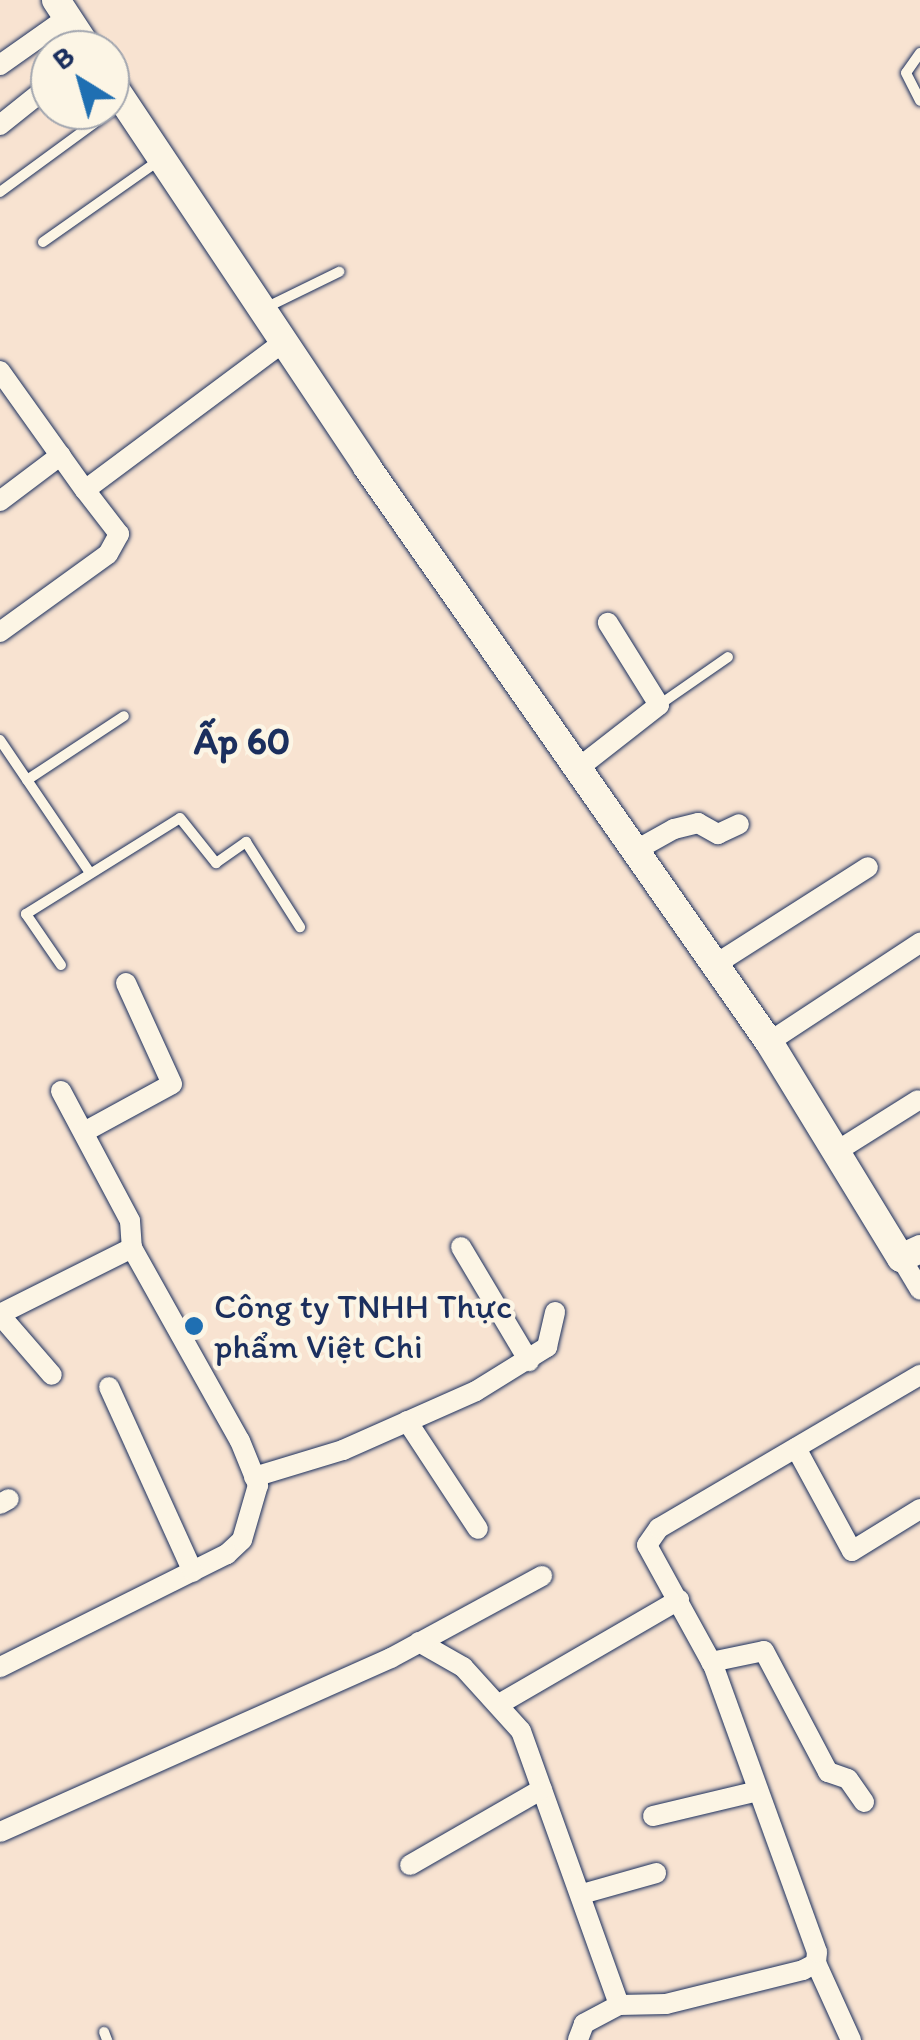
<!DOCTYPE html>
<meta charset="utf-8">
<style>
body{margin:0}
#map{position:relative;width:920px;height:2040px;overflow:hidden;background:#f8e3d1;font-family:Itim,sans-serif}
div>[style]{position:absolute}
.roads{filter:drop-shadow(0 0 2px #1b2f5e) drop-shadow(0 0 2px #1b2f5e)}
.lane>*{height:10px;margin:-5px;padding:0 5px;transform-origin:5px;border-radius:5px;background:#fcf5e5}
.street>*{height:20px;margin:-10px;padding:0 10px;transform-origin:10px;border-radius:10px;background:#fcf5e5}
.secondary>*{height:28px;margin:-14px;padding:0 14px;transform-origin:14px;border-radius:14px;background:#fcf5e5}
.dots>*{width:28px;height:28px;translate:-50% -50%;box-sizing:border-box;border:5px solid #fcf5e5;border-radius:50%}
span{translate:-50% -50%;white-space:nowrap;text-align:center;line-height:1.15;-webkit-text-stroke:9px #fcf5e5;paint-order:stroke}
.poi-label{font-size:35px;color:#1b2f5e}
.left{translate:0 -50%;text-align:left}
.neighbourhood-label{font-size:38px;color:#1b2f5e;font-weight:700}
.north{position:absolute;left:30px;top:30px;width:100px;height:100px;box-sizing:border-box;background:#fcf5e5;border:2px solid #a2a6af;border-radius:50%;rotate:323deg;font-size:28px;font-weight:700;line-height:40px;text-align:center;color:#1b2f5e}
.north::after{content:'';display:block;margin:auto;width:35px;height:45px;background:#1f6fb2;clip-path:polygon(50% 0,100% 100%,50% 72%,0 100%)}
</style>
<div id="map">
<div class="roads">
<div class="lane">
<i style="left:920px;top:53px;width:24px;rotate:125deg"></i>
<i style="left:906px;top:73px;width:31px;rotate:63deg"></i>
<i style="left:0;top:192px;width:152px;rotate:-36.2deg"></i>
<i style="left:43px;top:242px;width:144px;rotate:-35.1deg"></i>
<i style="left:263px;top:309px;width:85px;rotate:-26deg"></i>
<i style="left:659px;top:705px;width:84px;rotate:-34.8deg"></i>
<i style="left:0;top:740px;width:157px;rotate:55.9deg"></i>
<i style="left:27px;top:780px;width:116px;rotate:-33.4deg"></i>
<i style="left:61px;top:965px;width:62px;rotate:-124.5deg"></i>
<i style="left:26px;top:914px;width:181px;rotate:-31.9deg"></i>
<i style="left:180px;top:818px;width:58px;rotate:51.3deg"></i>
<i style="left:216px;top:863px;width:37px;rotate:-35deg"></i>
<i style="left:246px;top:842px;width:101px;rotate:57.6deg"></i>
<i style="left:104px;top:2032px;width:9px;rotate:69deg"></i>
</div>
<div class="street">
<i style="left:0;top:65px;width:83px;rotate:-35.2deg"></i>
<i style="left:0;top:125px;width:64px;rotate:-38.7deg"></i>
<i style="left:0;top:371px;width:146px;rotate:54.5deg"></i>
<i style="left:0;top:501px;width:76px;rotate:-37deg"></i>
<i style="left:0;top:632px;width:133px;rotate:-35.8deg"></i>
<i style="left:108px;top:554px;width:23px;rotate:-61deg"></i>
<i style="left:119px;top:534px;width:56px;rotate:-127.7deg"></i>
<i style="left:85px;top:490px;width:246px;rotate:-36.7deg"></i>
<i style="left:581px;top:766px;width:99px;rotate:-38deg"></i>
<i style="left:659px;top:705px;width:97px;rotate:-121.9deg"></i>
<i style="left:638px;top:849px;width:41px;rotate:-29.1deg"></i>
<i style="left:674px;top:829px;width:25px;rotate:-14deg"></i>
<i style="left:698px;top:823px;width:23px;rotate:29deg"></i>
<i style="left:718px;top:834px;width:23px;rotate:-25deg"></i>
<i style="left:716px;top:964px;width:180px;rotate:-32.5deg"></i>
<i style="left:769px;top:1042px;width:181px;rotate:-33.3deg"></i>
<i style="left:61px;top:1091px;width:147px;rotate:62deg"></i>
<i style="left:130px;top:1221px;width:27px;rotate:86deg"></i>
<i style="left:84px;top:1132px;width:100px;rotate:-28.6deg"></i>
<i style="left:172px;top:1084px;width:111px;rotate:-114.5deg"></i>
<i style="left:834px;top:1153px;width:99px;rotate:-32.2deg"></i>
<i style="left:461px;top:1247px;width:133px;rotate:59.2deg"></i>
<i style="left:901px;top:1258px;width:37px;rotate:59deg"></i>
<i style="left:0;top:1314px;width:148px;rotate:-26.6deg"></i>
<i style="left:132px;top:1248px;width:221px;rotate:60.8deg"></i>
<i style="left:240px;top:1441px;width:48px;rotate:67.8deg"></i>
<i style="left:258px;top:1485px;width:57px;rotate:106.2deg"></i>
<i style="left:242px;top:1540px;width:21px;rotate:137deg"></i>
<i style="left:227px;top:1554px;width:254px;rotate:153.5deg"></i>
<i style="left:0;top:1315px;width:79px;rotate:49.1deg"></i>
<i style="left:109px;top:1387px;width:203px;rotate:65.6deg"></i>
<i style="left:407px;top:1421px;width:129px;rotate:56.7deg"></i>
<i style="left:796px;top:1448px;width:117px;rotate:61.5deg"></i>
<i style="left:852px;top:1551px;width:80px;rotate:-31.7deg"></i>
<i style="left:254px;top:1477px;width:93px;rotate:-16.9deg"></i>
<i style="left:343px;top:1450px;width:145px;rotate:-23.9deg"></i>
<i style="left:476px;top:1391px;width:84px;rotate:-31.8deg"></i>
<i style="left:547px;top:1347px;width:36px;rotate:-77deg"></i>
<i style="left:0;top:1504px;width:10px;rotate:-29deg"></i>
<i style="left:419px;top:1642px;width:51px;rotate:29.6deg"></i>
<i style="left:463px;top:1667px;width:86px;rotate:47.8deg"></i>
<i style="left:521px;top:1731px;width:291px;rotate:70.3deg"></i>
<i style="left:619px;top:2005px;width:40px;rotate:152deg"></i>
<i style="left:584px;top:2024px;width:17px;rotate:111deg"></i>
<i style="left:711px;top:1662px;width:54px;rotate:-11.7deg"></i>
<i style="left:764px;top:1651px;width:137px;rotate:62.1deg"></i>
<i style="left:828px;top:1772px;width:21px;rotate:19deg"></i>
<i style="left:848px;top:1779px;width:28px;rotate:55deg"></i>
<i style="left:501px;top:1703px;width:206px;rotate:-30.1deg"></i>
<i style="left:653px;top:1816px;width:108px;rotate:-13.4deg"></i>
<i style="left:0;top:1832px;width:428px;rotate:-24deg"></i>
<i style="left:391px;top:1658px;width:172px;rotate:-28.5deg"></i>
<i style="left:410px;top:1865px;width:152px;rotate:-29.9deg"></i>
<i style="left:582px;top:1894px;width:77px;rotate:-15.8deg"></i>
<i style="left:816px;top:1963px;width:85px;rotate:65.6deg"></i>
<i style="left:619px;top:2005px;width:47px;rotate:-1.2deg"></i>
<i style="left:666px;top:2004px;width:141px;rotate:-13.9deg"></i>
<i style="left:803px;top:1970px;width:15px;rotate:-28deg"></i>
<i style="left:816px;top:1963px;width:11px;rotate:-85deg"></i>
<i style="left:817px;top:1952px;width:303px;rotate:-109.9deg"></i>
<i style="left:714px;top:1667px;width:139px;rotate:-118.8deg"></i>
<i style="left:647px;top:1545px;width:21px;rotate:-55deg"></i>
<i style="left:659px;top:1528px;width:303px;rotate:-30.4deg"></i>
</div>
<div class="secondary">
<i style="left:56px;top:0;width:60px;rotate:56.6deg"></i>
<i style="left:110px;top:81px;width:464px;rotate:56.3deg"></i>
<i style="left:367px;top:467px;width:702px;rotate:55.04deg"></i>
<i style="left:769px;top:1042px;width:253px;rotate:58.6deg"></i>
<i style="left:901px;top:1258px;width:21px;rotate:-25deg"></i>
</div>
</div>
<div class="dots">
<i style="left:194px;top:1326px;background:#1f6fb2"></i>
</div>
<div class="poi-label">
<span class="left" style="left:214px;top:1326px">Công ty TNHH Thực<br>phẩm Việt Chi</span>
</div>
<div class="neighbourhood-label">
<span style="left:242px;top:742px">Ấp 60</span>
</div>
<div class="north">B</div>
</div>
